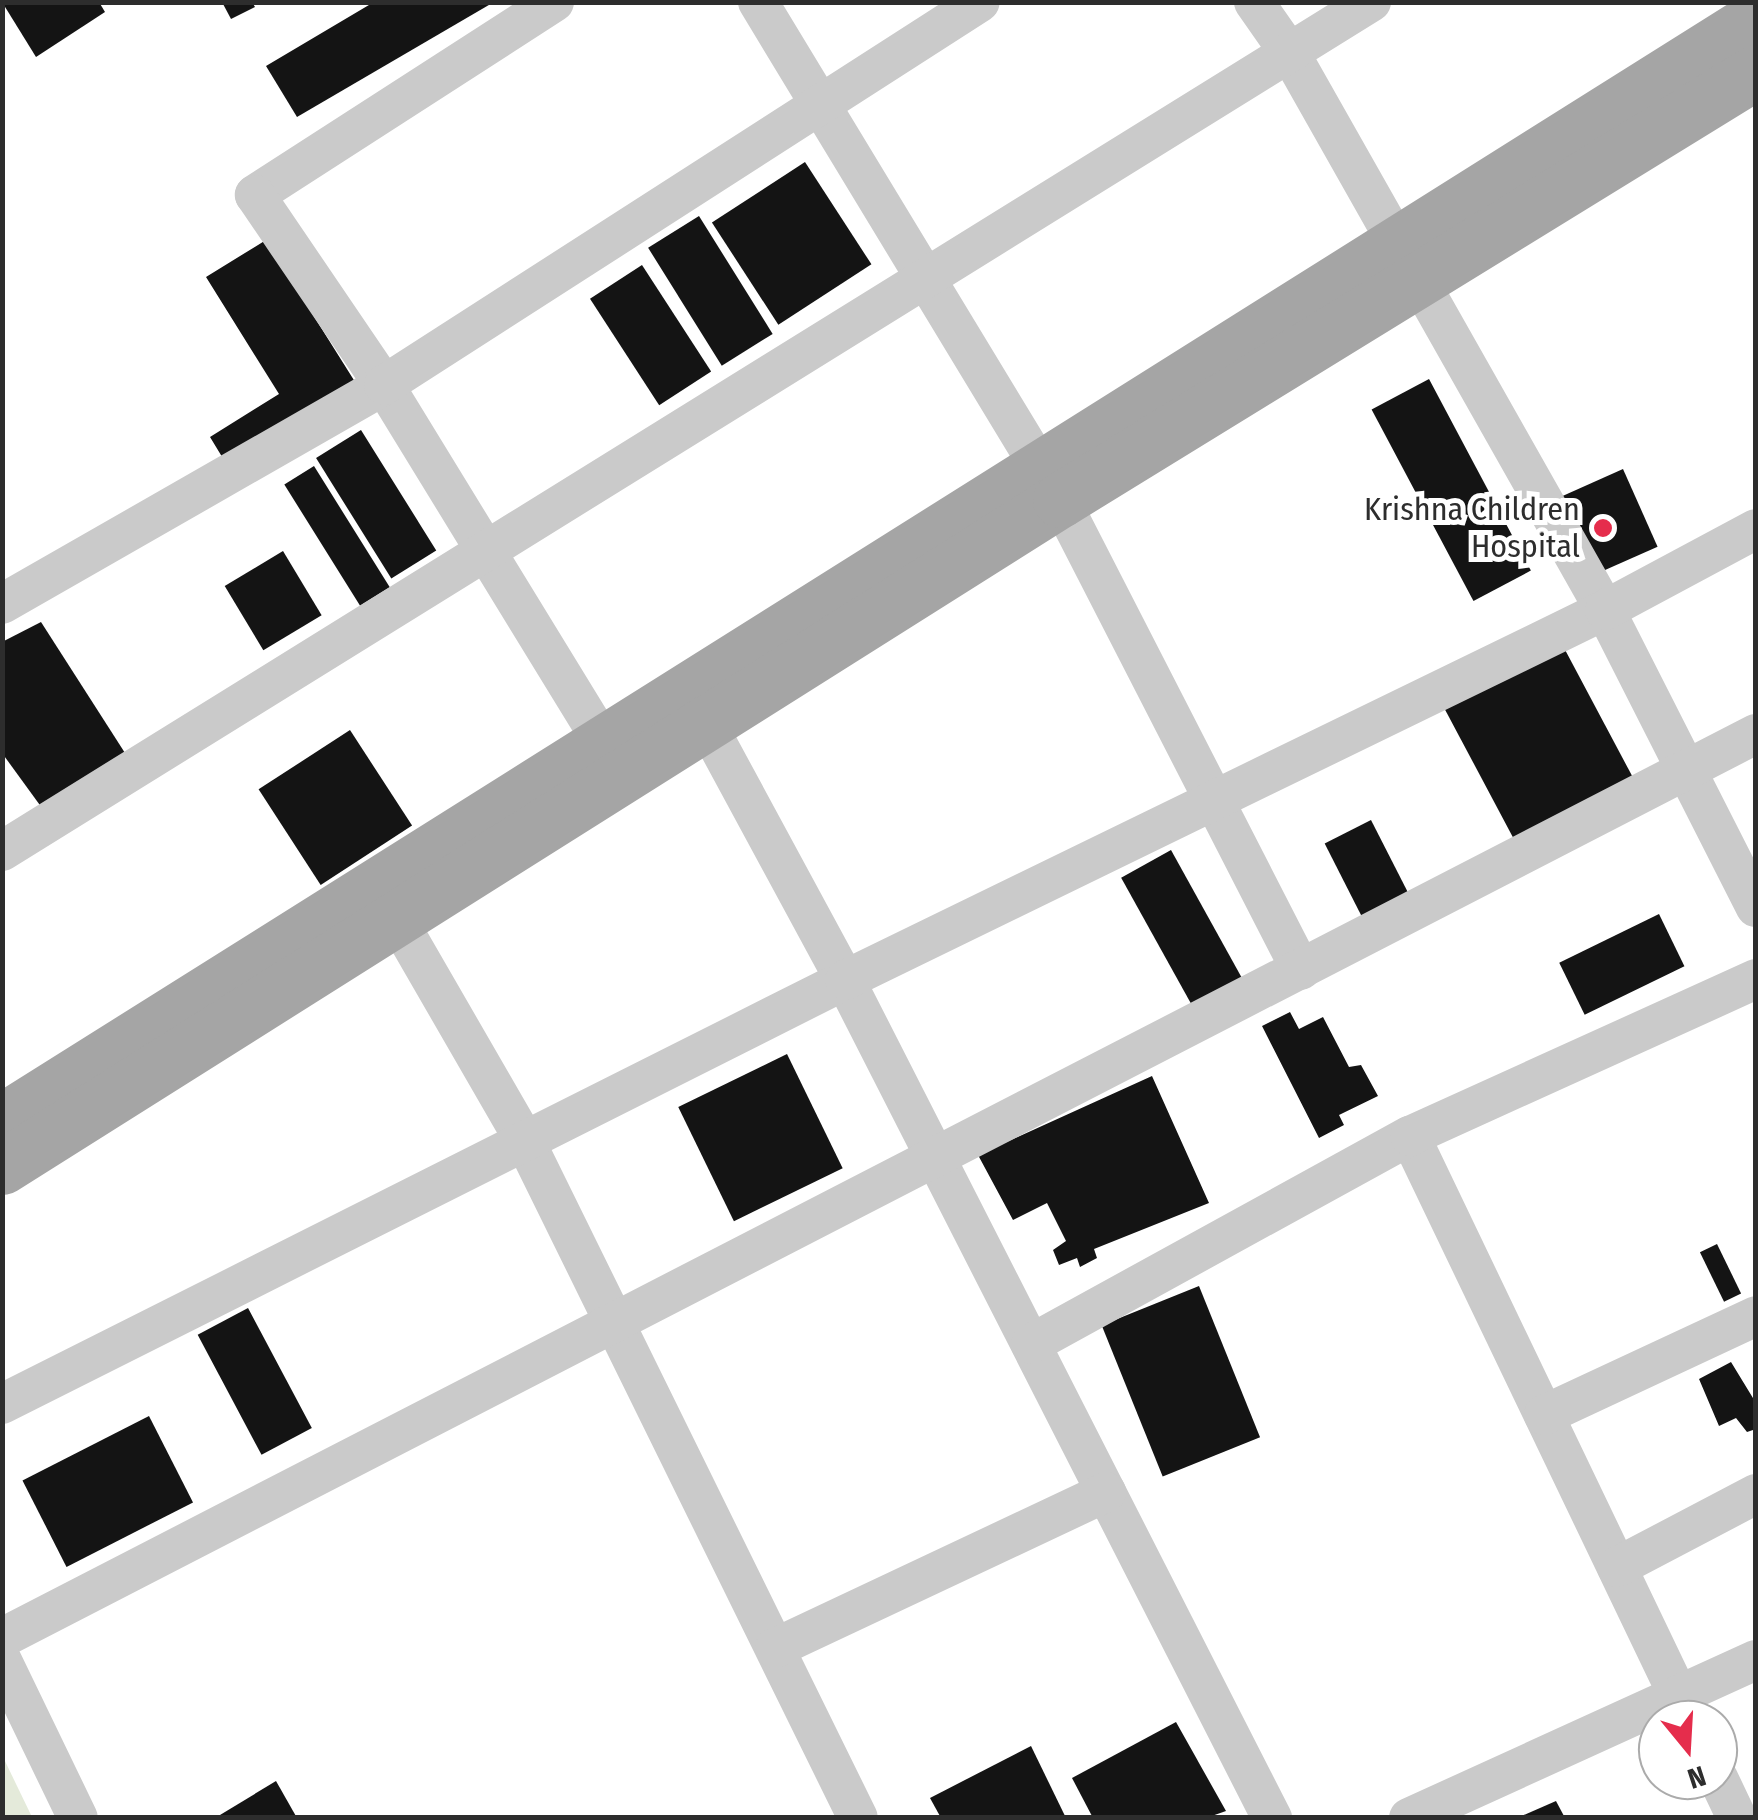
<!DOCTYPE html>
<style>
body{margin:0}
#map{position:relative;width:1758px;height:1820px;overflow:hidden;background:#fff;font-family:"Fira Sans Condensed",sans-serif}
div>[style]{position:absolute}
.green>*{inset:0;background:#e4eada}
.building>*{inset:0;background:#141414;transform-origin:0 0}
.minor>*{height:40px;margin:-20px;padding:0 20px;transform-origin:20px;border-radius:20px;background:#cacaca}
.primary>*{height:55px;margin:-27.5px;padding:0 27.5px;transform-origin:27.5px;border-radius:27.5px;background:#a5a5a5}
.dots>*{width:28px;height:28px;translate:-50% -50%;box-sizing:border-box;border:5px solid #fff;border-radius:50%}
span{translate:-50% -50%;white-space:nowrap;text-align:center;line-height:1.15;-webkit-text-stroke:10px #fff;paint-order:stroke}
.poi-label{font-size:32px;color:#2d2d2d}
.right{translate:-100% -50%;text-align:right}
.frame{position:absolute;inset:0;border:5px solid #2d2d2d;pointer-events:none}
.north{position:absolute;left:1638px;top:1700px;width:100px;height:100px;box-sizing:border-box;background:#fff;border:2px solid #ababab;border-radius:50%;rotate:162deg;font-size:28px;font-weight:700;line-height:40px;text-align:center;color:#2d2d2d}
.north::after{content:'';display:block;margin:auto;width:35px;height:45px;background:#e52d4c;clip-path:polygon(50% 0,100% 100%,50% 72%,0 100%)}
</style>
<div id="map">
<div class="green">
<i style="clip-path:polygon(2px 1757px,3px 1757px,32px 1817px,3px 1817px)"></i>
</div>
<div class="building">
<i style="clip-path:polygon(2px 2px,99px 2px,105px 12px,36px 57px)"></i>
<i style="clip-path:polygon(222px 2px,252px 2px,255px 7px,231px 19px)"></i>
<i style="clip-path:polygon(374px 2px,494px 2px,297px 117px,266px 66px)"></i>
<i style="left:805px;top:162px;width:122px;height:111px;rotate:57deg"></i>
<i style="left:699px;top:216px;width:139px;height:60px;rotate:58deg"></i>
<i style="clip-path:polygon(266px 240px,357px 385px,227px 465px,210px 437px,279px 394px,206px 277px)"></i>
<i style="left:642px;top:265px;width:127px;height:62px;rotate:57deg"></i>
<i style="left:1429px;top:379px;width:217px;height:65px;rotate:62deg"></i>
<i style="left:361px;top:430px;width:142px;height:53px;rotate:58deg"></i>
<i style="left:314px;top:466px;width:143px;height:35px;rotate:58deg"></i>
<i style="left:1623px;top:469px;width:85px;height:68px;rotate:66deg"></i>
<i style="left:283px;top:551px;width:75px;height:68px;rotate:59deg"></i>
<i style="clip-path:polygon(41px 622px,125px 753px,42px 808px,2px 753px,2px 642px)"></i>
<i style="left:1563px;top:646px;width:151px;height:134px;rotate:62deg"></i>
<i style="left:350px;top:730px;width:114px;height:109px;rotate:57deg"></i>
<i style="left:1371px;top:820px;width:82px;height:52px;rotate:63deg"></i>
<i style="left:1171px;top:850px;width:152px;height:57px;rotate:61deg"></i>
<i style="left:1659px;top:914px;width:58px;height:111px;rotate:64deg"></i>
<i style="clip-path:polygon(1290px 1012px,1299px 1029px,1323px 1017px,1349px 1067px,1361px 1065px,1378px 1096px,1339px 1115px,1344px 1125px,1319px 1138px,1262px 1026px)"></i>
<i style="left:787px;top:1054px;width:127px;height:121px;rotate:64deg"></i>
<i style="clip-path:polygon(1152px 1076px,1209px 1203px,1094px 1249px,1097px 1258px,1080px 1267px,1077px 1258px,1059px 1265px,1053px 1250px,1066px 1241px,1047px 1203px,1013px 1220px,978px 1155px)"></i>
<i style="left:1717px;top:1244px;width:55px;height:19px;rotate:64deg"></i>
<i style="left:1199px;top:1286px;width:163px;height:105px;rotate:68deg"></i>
<i style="left:248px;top:1308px;width:136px;height:57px;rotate:62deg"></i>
<i style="clip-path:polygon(1731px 1362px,1756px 1403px,1756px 1429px,1747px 1432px,1736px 1418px,1719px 1426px,1699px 1379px)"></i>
<i style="left:149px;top:1416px;width:97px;height:142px;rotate:63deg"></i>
<i style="clip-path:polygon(1176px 1722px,1226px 1811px,1206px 1818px,1093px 1818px,1072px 1778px)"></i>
<i style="clip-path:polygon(1031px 1746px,1066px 1818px,941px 1818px,930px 1798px)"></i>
<i style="clip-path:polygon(276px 1781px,297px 1818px,215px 1818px)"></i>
<i style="clip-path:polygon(1556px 1801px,1565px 1818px,1517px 1818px)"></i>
</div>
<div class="minor">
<i style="left:554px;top:2px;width:356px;rotate:147.2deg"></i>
<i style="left:255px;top:195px;width:230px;rotate:55.8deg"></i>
<i style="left:384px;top:385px;width:446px;rotate:58.5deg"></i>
<i style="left:758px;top:2px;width:582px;rotate:58.77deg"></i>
<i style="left:1060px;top:500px;width:528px;rotate:62.85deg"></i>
<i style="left:1254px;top:2px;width:65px;rotate:55.1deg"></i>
<i style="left:1291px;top:55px;width:638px;rotate:60.5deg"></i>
<i style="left:1605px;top:610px;width:333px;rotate:63.1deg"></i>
<i style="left:2px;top:604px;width:440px;rotate:-29.8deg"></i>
<i style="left:384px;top:385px;width:708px;rotate:-32.73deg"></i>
<i style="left:707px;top:725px;width:290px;rotate:61.6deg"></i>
<i style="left:845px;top:980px;width:941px;rotate:63deg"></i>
<i style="left:2px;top:851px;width:1611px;rotate:-31.81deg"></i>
<i style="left:384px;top:897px;width:282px;rotate:60deg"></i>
<i style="left:525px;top:1141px;width:754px;rotate:63.81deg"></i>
<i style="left:1410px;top:1136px;width:648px;rotate:64.38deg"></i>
<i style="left:1031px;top:1344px;width:432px;rotate:-28.8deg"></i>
<i style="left:1410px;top:1136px;width:380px;rotate:-24.4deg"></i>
<i style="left:2px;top:1404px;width:944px;rotate:-26.7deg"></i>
<i style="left:845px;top:980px;width:845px;rotate:-25.96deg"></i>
<i style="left:1605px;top:610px;width:171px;rotate:-28.2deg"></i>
<i style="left:1544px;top:1415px;width:234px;rotate:-25deg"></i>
<i style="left:1617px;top:1567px;width:157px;rotate:-27.7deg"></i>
<i style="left:2px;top:1638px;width:1973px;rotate:-27.27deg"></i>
<i style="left:775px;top:1648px;width:366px;rotate:-25.2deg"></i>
<i style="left:2px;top:1661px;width:174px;rotate:64.2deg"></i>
<i style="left:1718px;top:1778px;width:44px;rotate:64.6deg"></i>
<i style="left:1409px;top:1818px;width:381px;rotate:-24.5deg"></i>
</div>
<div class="primary">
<i style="left:2px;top:1121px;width:2072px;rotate:-32.16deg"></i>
<i style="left:2px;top:1167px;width:1251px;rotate:-32.23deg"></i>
<i style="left:1060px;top:500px;width:817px;rotate:-31.59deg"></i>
</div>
<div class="dots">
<i style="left:1603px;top:528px;background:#e52d4c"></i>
</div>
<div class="poi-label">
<span class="right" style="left:1580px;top:528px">Krishna Children<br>Hospital</span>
</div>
<div class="frame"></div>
<div class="north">N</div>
</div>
